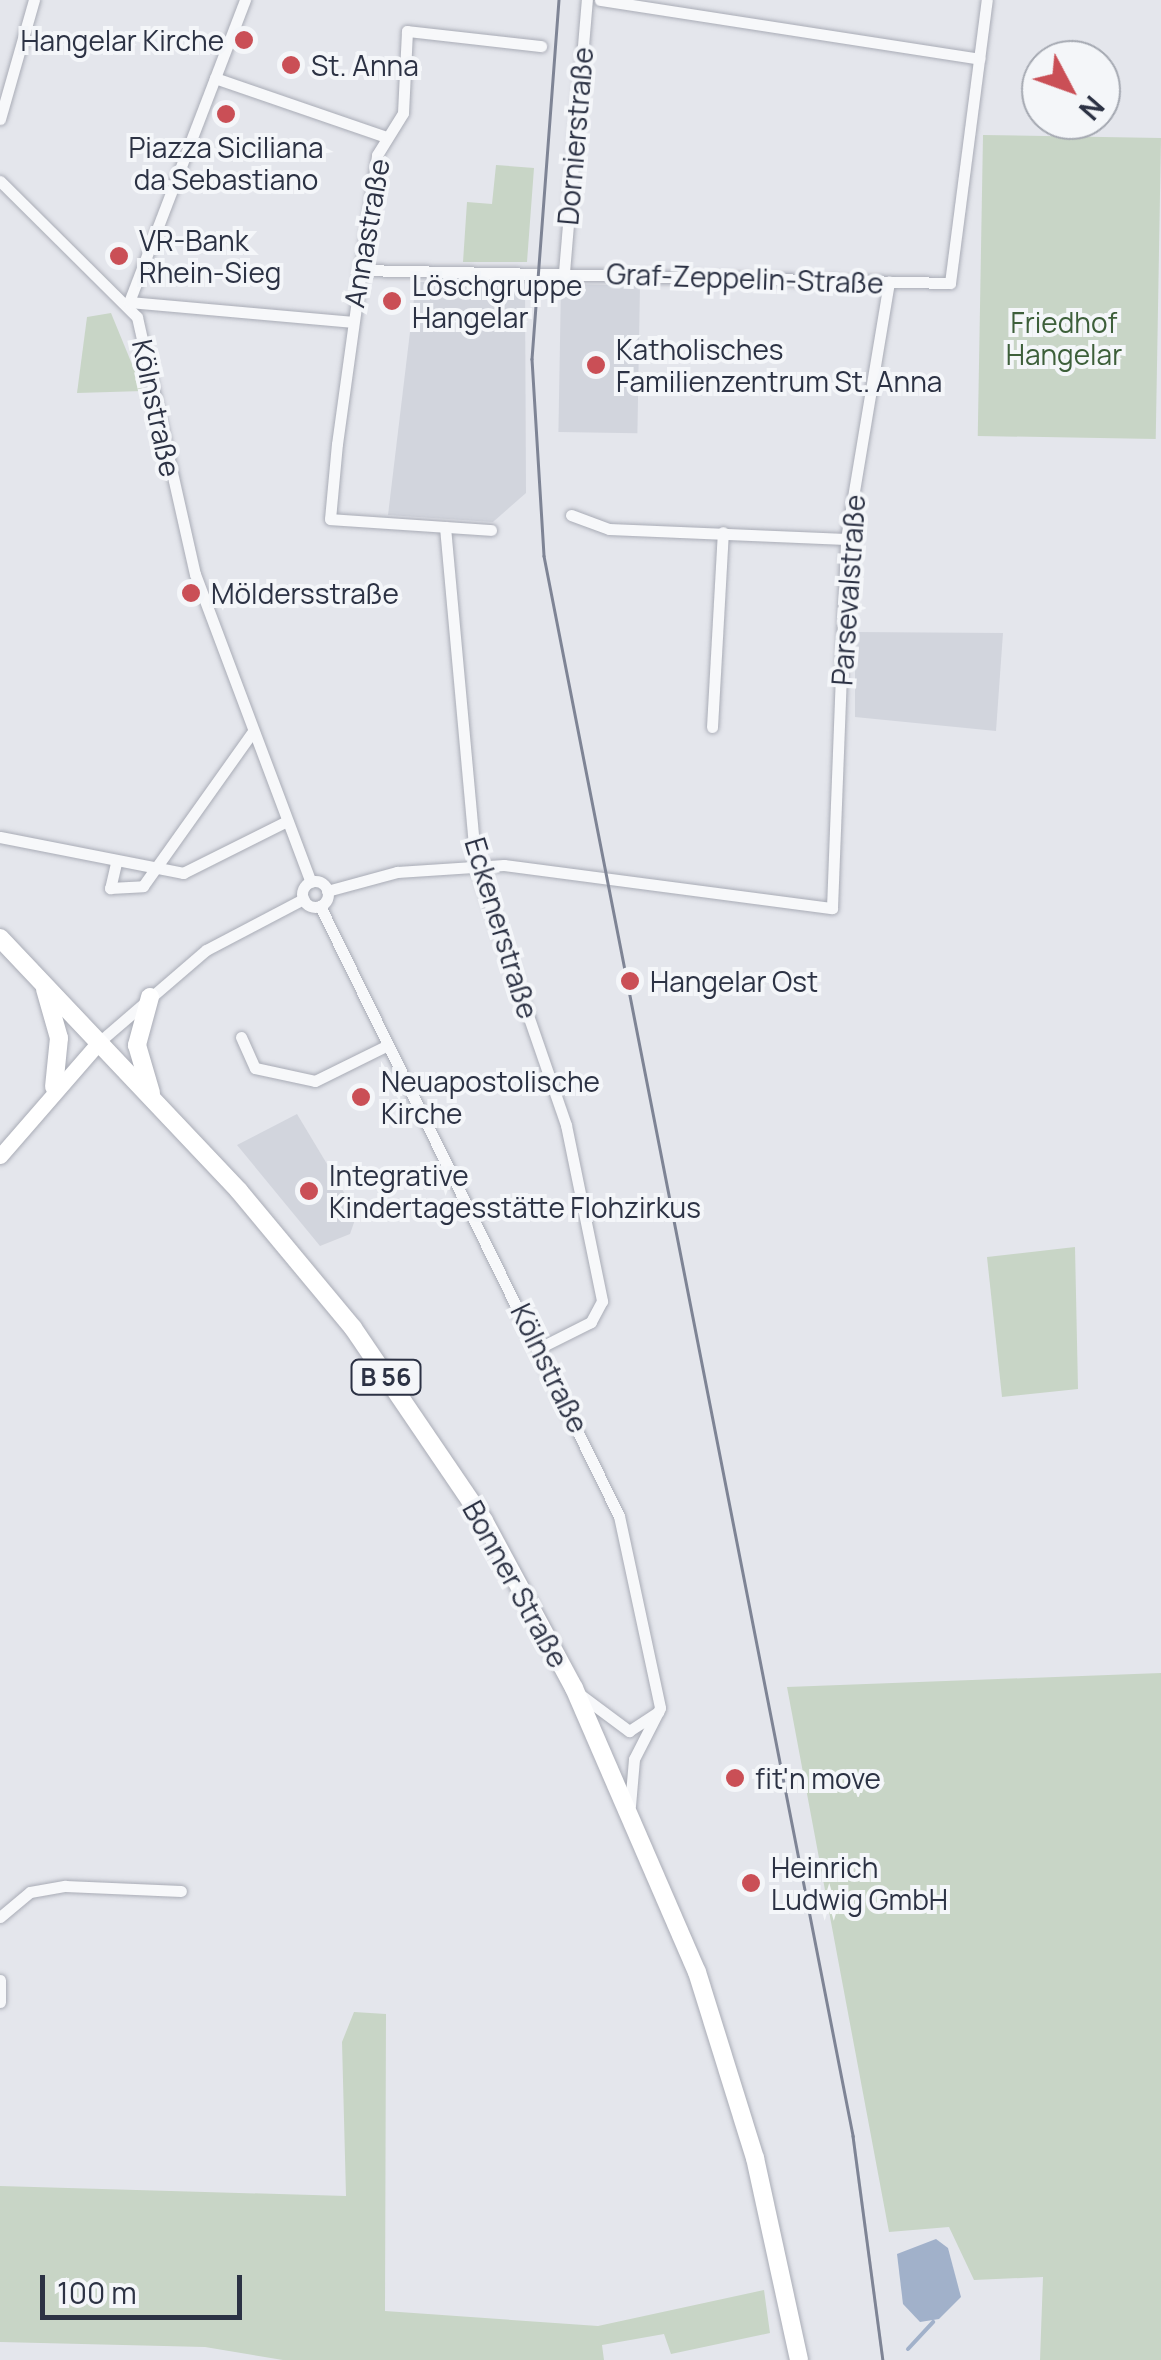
<!DOCTYPE html>
<meta charset="utf-8">
<style>
body{margin:0}
#map{position:relative;width:1161px;height:2360px;overflow:hidden;background:#e4e6ec;font-family:Manrope,sans-serif}
div>[style]{position:absolute}
.built>*{inset:0;background:#d2d5dd;transform-origin:0 0}
.green>*{inset:0;background:#c8d5c6;transform-origin:0 0}
.water>*{inset:0;background:#a1b1ca}
.stream>*{height:4px;margin:-2px;padding:0 2px;transform-origin:2px;border-radius:2px;background:#a1b1ca}
.roads{filter:drop-shadow(0 0 2px #a9acb6) drop-shadow(0 0 2px #a9acb6)}
.street>*{height:11px;margin:-5.5px;padding:0 5.5px;transform-origin:5.5px;border-radius:5.5px;background:#f7f8fa}
.street>.ring{margin:-5.5px;padding:0;box-sizing:content-box;background:none;border:11px solid #f7f8fa;border-radius:50%}
.secondary>*{height:15px;margin:-7.5px;padding:0 7.5px;transform-origin:7.5px;border-radius:7.5px;background:#fff}
.primary>*{height:18px;margin:-9px;padding:0 9px;transform-origin:9px;border-radius:9px;background:#fff}
.tram>*{height:2.5px;margin:-1.25px;padding:0 1.25px;transform-origin:1.25px;border-radius:1.25px;background:#7e8495}
.dots>*{width:28px;height:28px;translate:-50% -50%;box-sizing:border-box;border:5px solid #f4f6f9;border-radius:50%}
span{translate:-50% -50%;white-space:nowrap;text-align:center;line-height:1.15;-webkit-text-stroke:8px #f4f6f9;paint-order:stroke}
.shield-label span{padding:2px 8px;background:#f4f6f9;border:2px solid;border-radius:8px;-webkit-text-stroke-width:0}
.shield-label{font-size:25px;color:#2c3244;font-weight:700}
.poi-label{font-size:28px;color:#2c3244}
.right{translate:-100% -50%;text-align:right}
.left{translate:0 -50%;text-align:left}
.street-label{font-size:28px;color:#2c3244}
.park-label{font-size:28px;color:#3d5f3a}
.north{position:absolute;left:1021px;top:40px;width:100px;height:100px;box-sizing:border-box;background:#f4f6f9;border:2px solid #a4a8b1;border-radius:50%;rotate:131deg;font-size:28px;font-weight:700;line-height:40px;text-align:center;color:#2c3244}
.north::after{content:'';display:block;margin:auto;width:35px;height:45px;background:#ca4f56;clip-path:polygon(50% 0,100% 100%,50% 72%,0 100%)}
.scale{position:absolute;left:40px;top:2275px;width:202px;height:45px;box-sizing:border-box;border:5px solid #2c3244;border-top:0;padding-left:12px;font-size:30px;line-height:35px;white-space:nowrap;color:#2c3244;-webkit-text-stroke:8px #f4f6f9;paint-order:stroke}
</style>
<div id="map">
<div class="built">
<i style="clip-path:polygon(416px 282px,525px 282px,526px 493px,493px 522px,388px 515px)"></i>
<i style="left:561px;top:284px;width:79px;height:148px;rotate:1deg"></i>
<i style="clip-path:polygon(855px 632px,1003px 633px,996px 731px,855px 717px)"></i>
<i style="clip-path:polygon(297px 1114px,357px 1214px,350px 1234px,320px 1246px,237px 1145px)"></i>
</div>
<div class="green">
<i style="left:983px;top:135px;width:178px;height:301px;rotate:1deg"></i>
<i style="clip-path:polygon(496px 165px,534px 168px,527px 262px,463px 262px,467px 202px,492px 204px)"></i>
<i style="clip-path:polygon(111px 313px,143px 391px,77px 393px,87px 317px)"></i>
<i style="clip-path:polygon(1075px 1247px,1078px 1389px,1002px 1397px,987px 1257px)"></i>
<i style="clip-path:polygon(1161px 1673px,1161px 2360px,1040px 2360px,1043px 2277px,974px 2280px,949px 2227px,889px 2232px,787px 1687px)"></i>
<i style="clip-path:polygon(354px 2012px,386px 2014px,385px 2311px,598px 2326px,764px 2290px,770px 2333px,671px 2354px,664px 2334px,602px 2345px,604px 2360px,283px 2360px,205px 2347px,0 2342px,0 2186px,346px 2196px,342px 2042px)"></i>
</div>
<div class="water">
<i style="clip-path:polygon(936px 2239px,948px 2248px,961px 2297px,939px 2319px,920px 2322px,903px 2304px,897px 2254px)"></i>
</div>
<div class="stream">
<i style="left:908px;top:2349px;width:37px;rotate:-47deg"></i>
</div>
<div class="roads">
<div class="street">
<i style="left:600px;top:0;width:384px;rotate:8.8deg"></i>
<i style="left:215px;top:78px;width:181px;rotate:19deg"></i>
<i style="left:0;top:119px;width:124px;rotate:-74.1deg"></i>
<i style="left:0;top:181px;width:193px;rotate:44.8deg"></i>
<i style="left:137px;top:317px;width:263px;rotate:77.3deg"></i>
<i style="left:195px;top:574px;width:329px;rotate:69.4deg"></i>
<i style="left:360px;top:270px;width:590px;rotate:1.26deg"></i>
<i style="left:950px;top:283px;width:285px;rotate:-82.6deg"></i>
<i style="left:564px;top:272px;width:273px;rotate:-85.2deg"></i>
<i style="left:129px;top:302px;width:324px;rotate:-69deg"></i>
<i style="left:129px;top:302px;width:223px;rotate:5.1deg"></i>
<i style="left:571px;top:515px;width:40px;rotate:20.2deg"></i>
<i style="left:609px;top:529px;width:237px;rotate:2.4deg"></i>
<i style="left:445px;top:527px;width:339px;rotate:84.8deg"></i>
<i style="left:476px;top:865px;width:275px;rotate:70.9deg"></i>
<i style="left:566px;top:1125px;width:180px;rotate:78.4deg"></i>
<i style="left:602px;top:1301px;width:24px;rotate:118deg"></i>
<i style="left:591px;top:1322px;width:56px;rotate:153.4deg"></i>
<i style="left:491px;top:530px;width:161px;rotate:-176.1deg"></i>
<i style="left:330px;top:519px;width:75px;rotate:-84.7deg"></i>
<i style="left:337px;top:444px;width:292px;rotate:-82.1deg"></i>
<i style="left:377px;top:155px;width:49px;rotate:-58.2deg"></i>
<i style="left:403px;top:113px;width:82px;rotate:-87.2deg"></i>
<i style="left:407px;top:31px;width:135px;rotate:6.4deg"></i>
<i style="left:712px;top:727px;width:195px;rotate:-86.8deg"></i>
<i style="left:0;top:837px;width:187px;rotate:11.1deg"></i>
<i style="left:183px;top:873px;width:116px;rotate:-26.6deg"></i>
<i style="left:116px;top:863px;width:26px;rotate:103deg"></i>
<i style="left:110px;top:888px;width:33px;rotate:-3deg"></i>
<i style="left:143px;top:886px;width:190px;rotate:-54.6deg"></i>
<i class="ring" style="left:302px;top:881px;width:15px;height:15px"></i>
<i style="left:327px;top:891px;width:73px;rotate:-15.2deg"></i>
<i style="left:397px;top:872px;width:107px;rotate:-3.7deg"></i>
<i style="left:504px;top:865px;width:331px;rotate:7.5deg"></i>
<i style="left:832px;top:908px;width:369px;rotate:-87.8deg"></i>
<i style="left:846px;top:539px;width:261px;rotate:-80.5deg"></i>
<i style="left:320px;top:906px;width:679px;rotate:63.89deg"></i>
<i style="left:619px;top:1516px;width:196px;rotate:77.9deg"></i>
<i style="left:660px;top:1708px;width:57px;rotate:117deg"></i>
<i style="left:634px;top:1759px;width:47px;rotate:94.9deg"></i>
<i style="left:241px;top:1037px;width:34px;rotate:66deg"></i>
<i style="left:255px;top:1068px;width:61px;rotate:12.2deg"></i>
<i style="left:315px;top:1081px;width:81px;rotate:-26.3deg"></i>
<i style="left:99px;top:1042px;width:141px;rotate:-40.7deg"></i>
<i style="left:206px;top:950px;width:110px;rotate:-27.7deg"></i>
<i style="left:582px;top:1696px;width:59px;rotate:36.7deg"></i>
<i style="left:629px;top:1731px;width:35px;rotate:-33deg"></i>
<i style="left:0;top:1917px;width:39px;rotate:-40deg"></i>
<i style="left:30px;top:1892px;width:36px;rotate:-10deg"></i>
<i style="left:65px;top:1886px;width:116px;rotate:2.5deg"></i>
<i style="left:0;top:1980px;width:22px;rotate:90deg"></i>
</div>
<div class="secondary">
<i style="left:0;top:1156px;width:151px;rotate:-49deg"></i>
</div>
<div class="primary">
<i style="left:0;top:938px;width:348px;rotate:46.6deg"></i>
<i style="left:239px;top:1191px;width:178px;rotate:50.2deg"></i>
<i style="left:353px;top:1328px;width:233px;rotate:55.8deg"></i>
<i style="left:484px;top:1521px;width:190px;rotate:61.7deg"></i>
<i style="left:574px;top:1688px;width:309px;rotate:66.6deg"></i>
<i style="left:697px;top:1972px;width:195px;rotate:72.7deg"></i>
<i style="left:755px;top:2158px;width:207px;rotate:77.7deg"></i>
<i style="left:45px;top:989px;width:51px;rotate:74.1deg"></i>
<i style="left:59px;top:1038px;width:49px;rotate:95.8deg"></i>
<i style="left:150px;top:997px;width:50px;rotate:105.2deg"></i>
<i style="left:137px;top:1045px;width:50px;rotate:73.7deg"></i>
</div>
</div>
<div class="tram">
<i style="left:559px;top:0;width:360px;rotate:94.3deg"></i>
<i style="left:532px;top:359px;width:197px;rotate:86.5deg"></i>
<i style="left:544px;top:556px;width:1610px;rotate:78.93deg"></i>
<i style="left:853px;top:2136px;width:226px;rotate:82.4deg"></i>
</div>
<div class="dots">
<i style="left:244px;top:40px;background:#ca4f56"></i>
<i style="left:291px;top:65px;background:#ca4f56"></i>
<i style="left:226px;top:114px;background:#ca4f56"></i>
<i style="left:119px;top:256px;background:#ca4f56"></i>
<i style="left:392px;top:301px;background:#ca4f56"></i>
<i style="left:596px;top:365px;background:#ca4f56"></i>
<i style="left:191px;top:593px;background:#ca4f56"></i>
<i style="left:630px;top:981px;background:#ca4f56"></i>
<i style="left:361px;top:1097px;background:#ca4f56"></i>
<i style="left:309px;top:1191px;background:#ca4f56"></i>
<i style="left:735px;top:1778px;background:#ca4f56"></i>
<i style="left:751px;top:1883px;background:#ca4f56"></i>
</div>
<div class="shield-label">
<span style="left:386px;top:1377px">B 56</span>
</div>
<div class="poi-label">
<span class="right" style="left:224px;top:40px">Hangelar Kirche</span>
<span class="left" style="left:311px;top:65px">St. Anna</span>
<span style="left:226px;top:163px">Piazza Siciliana<br>da Sebastiano</span>
<span class="left" style="left:139px;top:256px">VR-Bank<br>Rhein-Sieg</span>
<span class="left" style="left:412px;top:301px">Löschgruppe<br>Hangelar</span>
<span class="left" style="left:616px;top:365px">Katholisches<br>Familienzentrum St. Anna</span>
<span class="left" style="left:211px;top:593px">Möldersstraße</span>
<span class="left" style="left:650px;top:981px">Hangelar Ost</span>
<span class="left" style="left:381px;top:1097px">Neuapostolische<br>Kirche</span>
<span class="left" style="left:329px;top:1191px">Integrative<br>Kindertagesstätte Flohzirkus</span>
<span class="left" style="left:755px;top:1778px">fit'n move</span>
<span class="left" style="left:771px;top:1883px">Heinrich<br>Ludwig GmbH</span>
</div>
<div class="street-label">
<span style="left:575px;top:136px;rotate:-85deg">Dornierstraße</span>
<span style="left:366px;top:233px;rotate:-80deg">Annastraße</span>
<span style="left:745px;top:278px;rotate:2deg">Graf-Zeppelin-Straße</span>
<span style="left:157px;top:408px;rotate:78deg">Kölnstraße</span>
<span style="left:848px;top:590px;rotate:-86deg">Parsevalstraße</span>
<span style="left:502px;top:928px;rotate:73deg">Eckenerstraße</span>
<span style="left:550px;top:1368px;rotate:64deg">Kölnstraße</span>
<span style="left:516px;top:1584px;rotate:61deg">Bonner Straße</span>
</div>
<div class="park-label">
<span style="left:1064px;top:338px">Friedhof<br>Hangelar</span>
</div>
<div class="north">N</div>
<div class="scale">100 m</div>
</div>
